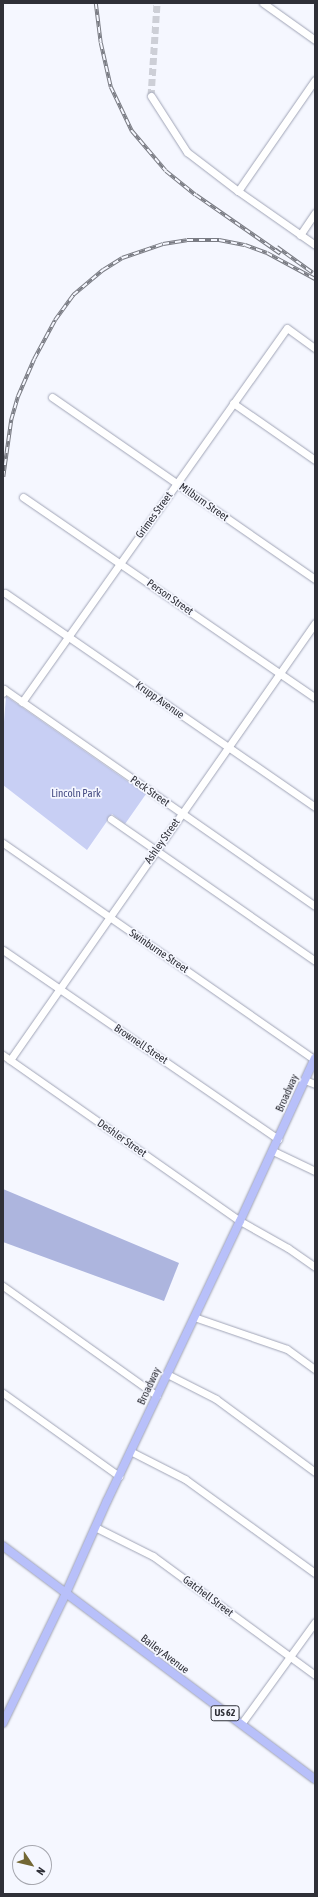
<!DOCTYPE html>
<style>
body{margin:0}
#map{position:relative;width:318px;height:1897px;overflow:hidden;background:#f5f7ff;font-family:"Asap Condensed",sans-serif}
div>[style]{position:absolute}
.green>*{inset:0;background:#c8cff4}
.forest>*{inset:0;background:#adb5de}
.minor-tunnel>*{height:7px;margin-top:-3.5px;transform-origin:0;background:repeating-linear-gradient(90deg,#cdcfd7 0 7px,transparent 0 10.5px)}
.roads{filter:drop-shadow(0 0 1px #a0a4b6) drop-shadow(0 0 1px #a0a4b6)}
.minor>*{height:7px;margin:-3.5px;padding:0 3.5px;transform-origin:3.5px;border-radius:3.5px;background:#fff}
.major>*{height:8px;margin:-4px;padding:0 4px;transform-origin:4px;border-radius:4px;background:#b8c0fa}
.rail>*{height:3.5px;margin-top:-1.75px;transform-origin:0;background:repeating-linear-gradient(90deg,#f5f7ff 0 6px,#7a7c84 0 12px);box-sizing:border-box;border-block:1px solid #7a7c84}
span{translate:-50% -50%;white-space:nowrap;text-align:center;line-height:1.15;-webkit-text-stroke:3.5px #f5f7ff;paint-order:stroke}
.shield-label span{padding:1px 3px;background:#f5f7ff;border:1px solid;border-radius:3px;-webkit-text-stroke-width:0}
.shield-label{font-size:10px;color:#2f3038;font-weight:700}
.street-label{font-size:11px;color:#2f3038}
.park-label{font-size:11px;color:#464d84}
.frame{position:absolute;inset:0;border:4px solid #2f3038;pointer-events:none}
.north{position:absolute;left:12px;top:1845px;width:40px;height:40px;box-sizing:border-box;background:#f5f7ff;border:1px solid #a6a7af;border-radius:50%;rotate:125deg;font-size:11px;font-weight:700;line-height:16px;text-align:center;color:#2f3038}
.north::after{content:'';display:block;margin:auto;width:14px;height:18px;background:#736734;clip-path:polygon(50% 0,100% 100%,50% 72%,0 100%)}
</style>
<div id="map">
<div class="green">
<i style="clip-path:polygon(6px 696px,146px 794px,125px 824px,112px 814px,87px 850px,3px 785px,3px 735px)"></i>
</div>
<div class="forest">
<i style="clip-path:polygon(3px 1189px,179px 1263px,164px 1301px,3px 1242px)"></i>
</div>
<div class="minor-tunnel">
<i style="left:151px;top:96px;width:93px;rotate:-86.3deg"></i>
</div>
<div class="roads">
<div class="minor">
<i style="left:263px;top:3px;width:64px;rotate:35.4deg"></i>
<i style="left:151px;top:96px;width:67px;rotate:57.3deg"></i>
<i style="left:187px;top:152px;width:64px;rotate:37.4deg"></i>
<i style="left:238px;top:191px;width:94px;rotate:35deg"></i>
<i style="left:238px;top:191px;width:135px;rotate:-55.3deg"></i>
<i style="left:300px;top:235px;width:27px;rotate:-56deg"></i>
<i style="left:52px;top:397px;width:320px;rotate:34.7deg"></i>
<i style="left:233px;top:403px;width:100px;rotate:34.8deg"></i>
<i style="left:23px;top:497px;width:354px;rotate:34.5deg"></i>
<i style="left:5px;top:593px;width:377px;rotate:34.6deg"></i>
<i style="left:3px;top:693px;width:4px;rotate:-76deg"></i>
<i style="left:4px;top:689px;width:379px;rotate:34.9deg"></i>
<i style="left:22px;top:702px;width:458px;rotate:-54.7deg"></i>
<i style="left:287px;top:328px;width:34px;rotate:36deg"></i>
<i style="left:111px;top:819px;width:249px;rotate:34.8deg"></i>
<i style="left:3px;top:843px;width:379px;rotate:34.8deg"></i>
<i style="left:3px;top:950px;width:334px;rotate:34.5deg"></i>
<i style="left:3px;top:1055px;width:289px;rotate:35deg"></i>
<i style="left:240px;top:1221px;width:55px;rotate:29.4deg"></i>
<i style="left:288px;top:1248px;width:33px;rotate:35deg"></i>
<i style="left:10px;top:1060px;width:533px;rotate:-55.09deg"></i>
<i style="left:305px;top:1080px;width:11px;rotate:22deg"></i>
<i style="left:273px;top:1151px;width:47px;rotate:25.5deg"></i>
<i style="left:3px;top:1286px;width:189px;rotate:35.5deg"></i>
<i style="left:194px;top:1317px;width:98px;rotate:19deg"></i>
<i style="left:287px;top:1349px;width:34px;rotate:36deg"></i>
<i style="left:167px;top:1374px;width:55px;rotate:27deg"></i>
<i style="left:216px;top:1399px;width:123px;rotate:36.4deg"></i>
<i style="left:3px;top:1393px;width:143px;rotate:35.6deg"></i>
<i style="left:130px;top:1451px;width:62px;rotate:27deg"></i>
<i style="left:185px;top:1479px;width:160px;rotate:35.9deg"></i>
<i style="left:95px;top:1527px;width:65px;rotate:26.6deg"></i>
<i style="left:153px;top:1556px;width:201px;rotate:36.3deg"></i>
<i style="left:241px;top:1724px;width:126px;rotate:-54deg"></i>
</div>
<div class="major">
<i style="left:3px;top:1546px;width:389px;rotate:36.8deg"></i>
<i style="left:3px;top:1723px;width:144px;rotate:-64.1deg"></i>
<i style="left:66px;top:1593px;width:101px;rotate:-66deg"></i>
<i style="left:107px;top:1501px;width:310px;rotate:-64.6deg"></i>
<i style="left:240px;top:1221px;width:179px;rotate:-65.3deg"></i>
</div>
</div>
<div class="rail">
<i style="left:96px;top:3px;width:40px;rotate:82.9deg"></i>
<i style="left:101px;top:43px;width:45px;rotate:77.2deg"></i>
<i style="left:111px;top:87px;width:49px;rotate:64.5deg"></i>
<i style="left:132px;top:131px;width:52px;rotate:49.6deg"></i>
<i style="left:166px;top:171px;width:38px;rotate:39deg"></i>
<i style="left:196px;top:195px;width:103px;rotate:34.8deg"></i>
<i style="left:277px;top:247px;width:44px;rotate:35.8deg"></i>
<i style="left:3px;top:477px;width:58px;rotate:-82deg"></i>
<i style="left:11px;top:420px;width:25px;rotate:-74deg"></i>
<i style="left:18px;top:396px;width:40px;rotate:-66.6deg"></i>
<i style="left:34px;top:359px;width:44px;rotate:-61.7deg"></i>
<i style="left:55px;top:320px;width:31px;rotate:-54deg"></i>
<i style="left:73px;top:295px;width:39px;rotate:-40deg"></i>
<i style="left:103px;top:270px;width:22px;rotate:-32deg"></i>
<i style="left:122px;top:258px;width:43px;rotate:-18.9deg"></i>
<i style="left:163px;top:244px;width:24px;rotate:-9deg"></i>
<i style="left:187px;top:240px;width:32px"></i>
<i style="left:219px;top:240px;width:26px;rotate:11deg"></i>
<i style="left:245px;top:245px;width:23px;rotate:20deg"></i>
<i style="left:267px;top:253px;width:55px;rotate:28.4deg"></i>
</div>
<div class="shield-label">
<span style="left:225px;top:1713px">US 62</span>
</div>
<div class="street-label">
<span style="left:204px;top:502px;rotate:35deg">Milburn Street</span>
<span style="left:154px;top:515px;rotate:-54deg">Grimes Street</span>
<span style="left:170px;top:597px;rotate:35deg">Person Street</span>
<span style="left:160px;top:700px;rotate:35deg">Krupp Avenue</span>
<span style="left:150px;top:791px;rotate:35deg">Peck Street</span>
<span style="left:162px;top:841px;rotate:-55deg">Ashley Street</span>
<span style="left:159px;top:951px;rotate:34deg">Swinburne Street</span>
<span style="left:141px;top:1044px;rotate:34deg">Brownell Street</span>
<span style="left:287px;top:1093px;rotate:-66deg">Broadway</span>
<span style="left:122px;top:1138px;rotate:35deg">Deshler Street</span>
<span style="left:149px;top:1386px;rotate:-65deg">Broadway</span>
<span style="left:208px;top:1596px;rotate:37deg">Gatchell Street</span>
<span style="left:165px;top:1654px;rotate:37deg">Bailey Avenue</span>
</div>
<div class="park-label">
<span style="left:76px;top:793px">Lincoln Park</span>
</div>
<div class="frame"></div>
<div class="north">N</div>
</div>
